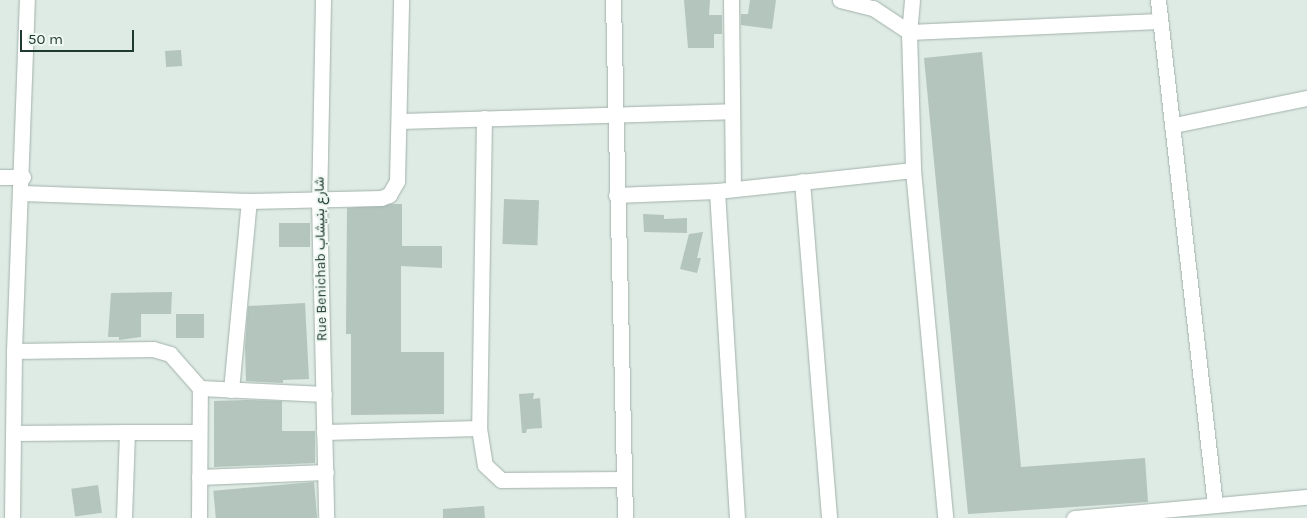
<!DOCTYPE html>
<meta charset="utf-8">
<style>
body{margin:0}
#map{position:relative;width:1307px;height:518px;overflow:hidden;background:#deeae4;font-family:Karla,Vazirmatn,sans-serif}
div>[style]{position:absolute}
.building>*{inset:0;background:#b3c5bd;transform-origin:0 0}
.roads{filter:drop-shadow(0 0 1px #a1b2ab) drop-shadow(0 0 1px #a1b2ab)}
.minor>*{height:15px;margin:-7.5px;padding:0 7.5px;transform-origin:7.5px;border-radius:7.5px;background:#fff}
span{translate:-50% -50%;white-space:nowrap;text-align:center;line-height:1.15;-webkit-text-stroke:4px #eef7f2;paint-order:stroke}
.street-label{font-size:14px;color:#1f3a31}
.scale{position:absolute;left:20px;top:30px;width:114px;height:22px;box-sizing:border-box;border:2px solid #1f3a31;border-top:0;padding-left:6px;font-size:15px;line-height:18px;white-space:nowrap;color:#1f3a31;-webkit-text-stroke:4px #eef7f2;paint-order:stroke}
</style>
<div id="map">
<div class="building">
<i style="clip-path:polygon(684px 0,710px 0,709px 15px,722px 15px,722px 34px,714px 34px,714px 48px,688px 48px)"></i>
<i style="clip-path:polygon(750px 0,776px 0,772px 29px,741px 25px,741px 14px,748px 14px)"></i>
<i style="left:181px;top:50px;width:16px;height:16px;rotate:86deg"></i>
<i style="clip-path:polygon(982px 52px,1021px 467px,1145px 458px,1148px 502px,968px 514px,924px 58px)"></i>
<i style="left:504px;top:199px;width:35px;height:45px;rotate:2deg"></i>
<i style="clip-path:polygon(391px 204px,402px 204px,402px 246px,442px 246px,442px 268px,401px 266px,401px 352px,444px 352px,444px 414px,351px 415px,351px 334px,346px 334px,347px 208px)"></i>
<i style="clip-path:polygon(643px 214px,664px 215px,664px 219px,687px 218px,687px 233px,644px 232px)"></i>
<i style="left:279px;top:223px;width:31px;height:24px"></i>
<i style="clip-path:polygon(703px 232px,697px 258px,701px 258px,697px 273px,680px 269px,689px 234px)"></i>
<i style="clip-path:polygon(172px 292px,171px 314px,141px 314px,141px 337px,119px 340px,119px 337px,108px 337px,111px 293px)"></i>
<i style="clip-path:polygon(305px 303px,309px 379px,283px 380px,283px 383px,246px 381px,245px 347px,248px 306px)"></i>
<i style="left:176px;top:314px;width:28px;height:24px"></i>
<i style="clip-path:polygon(534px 393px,533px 399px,540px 398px,542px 428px,527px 429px,526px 433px,522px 433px,519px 394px)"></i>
<i style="clip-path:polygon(247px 400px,282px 401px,282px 431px,315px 431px,315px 463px,214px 467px,214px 401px)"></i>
<i style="left:314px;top:482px;width:36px;height:101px;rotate:85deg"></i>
<i style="left:98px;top:485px;width:28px;height:27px;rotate:82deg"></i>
<i style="clip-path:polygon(484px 506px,485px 518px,443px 518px,443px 509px)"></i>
</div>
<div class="roads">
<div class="minor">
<i style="left:323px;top:0;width:200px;rotate:91.1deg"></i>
<i style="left:319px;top:200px;width:318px;rotate:88.7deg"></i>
<i style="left:613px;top:0;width:518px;rotate:88.67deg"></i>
<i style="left:731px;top:0;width:189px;rotate:89.4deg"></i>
<i style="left:840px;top:0;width:34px;rotate:14deg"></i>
<i style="left:873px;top:8px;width:43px;rotate:33.7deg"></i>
<i style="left:909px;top:32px;width:250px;rotate:-2.5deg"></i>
<i style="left:912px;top:0;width:32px;rotate:95deg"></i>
<i style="left:909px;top:32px;width:138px;rotate:88.3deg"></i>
<i style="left:1158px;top:0;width:508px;rotate:83.56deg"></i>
<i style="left:484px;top:118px;width:310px;rotate:90.9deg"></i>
<i style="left:479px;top:428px;width:37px;rotate:81deg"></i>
<i style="left:485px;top:465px;width:22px;rotate:43deg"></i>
<i style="left:501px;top:480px;width:122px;rotate:-0.5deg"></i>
<i style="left:399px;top:121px;width:333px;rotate:-1.7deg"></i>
<i style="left:1174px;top:125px;width:136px;rotate:-11.5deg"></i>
<i style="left:0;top:177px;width:23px"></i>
<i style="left:802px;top:181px;width:338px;rotate:85.4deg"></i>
<i style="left:717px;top:191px;width:328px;rotate:86.5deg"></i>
<i style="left:22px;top:193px;width:227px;rotate:2deg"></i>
<i style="left:249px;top:201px;width:132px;rotate:-1.3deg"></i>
<i style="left:381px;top:198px;width:9px;rotate:-21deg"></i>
<i style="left:389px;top:195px;width:16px;rotate:-60deg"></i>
<i style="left:397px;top:181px;width:181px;rotate:-88.7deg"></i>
<i style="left:616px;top:195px;width:101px;rotate:-2.3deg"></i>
<i style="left:717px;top:191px;width:197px;rotate:-6.1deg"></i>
<i style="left:913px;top:170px;width:349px;rotate:84.7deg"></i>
<i style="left:14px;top:351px;width:139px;rotate:-0.8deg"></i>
<i style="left:153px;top:349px;width:18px;rotate:16deg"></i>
<i style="left:170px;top:354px;width:45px;rotate:48.6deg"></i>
<i style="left:200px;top:388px;width:124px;rotate:2.8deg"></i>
<i style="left:231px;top:390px;width:190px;rotate:-84.6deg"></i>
<i style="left:127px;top:432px;width:72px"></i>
<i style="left:324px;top:432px;width:155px;rotate:-1.5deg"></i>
<i style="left:14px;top:433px;width:113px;rotate:-0.5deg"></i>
<i style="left:127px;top:432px;width:86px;rotate:92deg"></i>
<i style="left:199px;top:477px;width:127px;rotate:-2.3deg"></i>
<i style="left:12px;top:518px;width:167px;rotate:-89.3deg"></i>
<i style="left:14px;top:351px;width:351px;rotate:-87.9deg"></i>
<i style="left:199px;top:518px;width:130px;rotate:-89.6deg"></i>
<i style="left:1074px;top:518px;width:234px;rotate:-5.2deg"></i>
</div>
</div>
<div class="street-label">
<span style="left:321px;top:259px;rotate:-91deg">Rue Benichab شارع بنيشاب</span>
</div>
<div class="scale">50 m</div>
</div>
